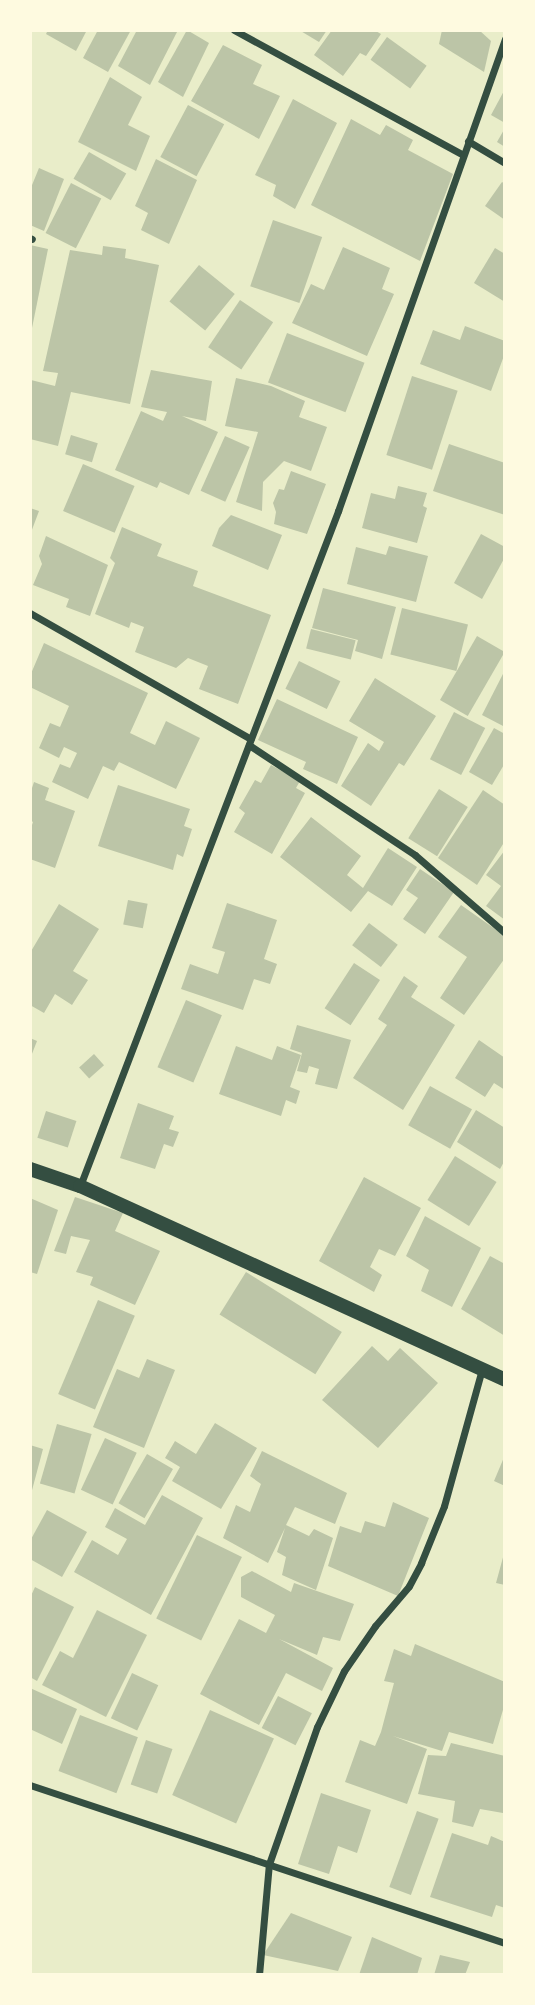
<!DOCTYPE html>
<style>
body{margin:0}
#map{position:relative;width:535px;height:2005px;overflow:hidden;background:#e9edc9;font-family:"IBM Plex Sans",sans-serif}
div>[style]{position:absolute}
.building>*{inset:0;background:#bcc5a7;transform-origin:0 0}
.minor>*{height:7px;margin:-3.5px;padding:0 3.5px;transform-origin:3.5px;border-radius:3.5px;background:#344e41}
.secondary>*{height:14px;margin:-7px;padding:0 7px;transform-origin:7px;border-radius:7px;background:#344e41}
span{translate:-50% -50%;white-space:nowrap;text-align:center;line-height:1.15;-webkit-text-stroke:5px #fefae0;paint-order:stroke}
.frame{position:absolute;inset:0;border:32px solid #fefae0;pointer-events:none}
</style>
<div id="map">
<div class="building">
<i style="clip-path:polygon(48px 30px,87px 30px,76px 51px,46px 34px)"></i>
<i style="clip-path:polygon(98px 30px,131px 30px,108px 72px,83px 58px)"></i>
<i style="clip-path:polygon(137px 30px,178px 30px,150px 85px,118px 66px)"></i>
<i style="clip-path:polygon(187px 30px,209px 43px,183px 97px,158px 82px)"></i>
<i style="clip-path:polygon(299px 30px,327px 30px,319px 42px)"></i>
<i style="clip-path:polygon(332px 30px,374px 30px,381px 34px,366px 56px,360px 53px,343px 76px,314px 55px)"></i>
<i style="clip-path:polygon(442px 30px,479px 30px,491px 41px,484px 72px,439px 44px)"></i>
<i style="left:387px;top:37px;width:49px;height:28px;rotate:36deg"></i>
<i style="clip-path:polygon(223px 45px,262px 65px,253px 84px,280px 96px,259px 139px,191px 101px)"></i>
<i style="clip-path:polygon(110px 77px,142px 97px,128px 125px,150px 136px,136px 171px,78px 142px)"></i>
<i style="clip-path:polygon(505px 89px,505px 123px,491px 115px)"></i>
<i style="clip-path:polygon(293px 99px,337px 123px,295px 209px,273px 196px,276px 185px,255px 175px)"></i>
<i style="left:188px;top:105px;width:41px;height:59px;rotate:28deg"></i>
<i style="clip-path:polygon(351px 119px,380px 135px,386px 125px,413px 140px,408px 150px,453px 174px,420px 261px,311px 205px)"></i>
<i style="clip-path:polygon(505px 128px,505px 147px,497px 142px)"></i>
<i style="left:89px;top:152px;width:43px;height:31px;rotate:30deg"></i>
<i style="clip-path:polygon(156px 159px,197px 180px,169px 244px,141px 230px,148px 213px,135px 206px)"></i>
<i style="clip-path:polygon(39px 168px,64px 179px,44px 231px,30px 225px,30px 190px)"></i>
<i style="clip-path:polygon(502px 182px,505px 184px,505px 220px,485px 206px)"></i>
<i style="left:71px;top:183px;width:34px;height:56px;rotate:27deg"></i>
<i style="left:273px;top:220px;width:52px;height:70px;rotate:19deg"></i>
<i style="clip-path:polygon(30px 245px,48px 249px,32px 328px,30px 328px)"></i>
<i style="clip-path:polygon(103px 246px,126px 249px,125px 258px,159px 265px,130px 404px,71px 392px,58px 446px,30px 439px,31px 380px,55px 386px,58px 373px,43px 371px,70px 250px,102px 255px)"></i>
<i style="clip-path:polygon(343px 247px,390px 268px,382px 289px,394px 294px,367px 356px,292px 323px,311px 284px,324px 290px)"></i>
<i style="clip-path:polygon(495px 248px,505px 254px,505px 302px,474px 283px)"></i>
<i style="left:199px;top:265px;width:46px;height:47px;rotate:39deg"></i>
<i style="left:240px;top:300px;width:40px;height:57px;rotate:34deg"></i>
<i style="clip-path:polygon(465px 326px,505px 341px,505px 353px,491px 391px,420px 364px,433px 330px,460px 340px)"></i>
<i style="left:287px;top:333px;width:83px;height:53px;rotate:21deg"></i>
<i style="clip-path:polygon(151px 370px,212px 381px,206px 421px,182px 416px,218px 432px,189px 495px,160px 482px,157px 488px,115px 470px,141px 411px,163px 421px,167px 412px,141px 407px)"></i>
<i style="left:412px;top:376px;width:48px;height:83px;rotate:18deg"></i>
<i style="clip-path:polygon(236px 378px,271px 386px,305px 401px,299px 417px,327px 427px,311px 471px,284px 461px,263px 482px,262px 511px,236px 502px,258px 432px,225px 426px)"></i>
<i style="left:71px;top:435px;width:28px;height:20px;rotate:17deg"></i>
<i style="left:225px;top:436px;width:27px;height:60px;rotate:24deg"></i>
<i style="clip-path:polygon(449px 444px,505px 463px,505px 515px,433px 491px)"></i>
<i style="left:83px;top:464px;width:56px;height:51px;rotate:23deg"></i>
<i style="clip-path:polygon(291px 471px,326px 484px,307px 534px,274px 524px,276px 512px,273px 503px,279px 489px,284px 490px)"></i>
<i style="clip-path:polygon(398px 486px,427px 493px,423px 506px,427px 508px,417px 543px,362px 528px,371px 493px,395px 499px)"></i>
<i style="clip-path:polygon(30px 508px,39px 511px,30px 535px)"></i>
<i style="clip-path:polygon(231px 515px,282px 535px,268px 570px,212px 546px,219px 528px)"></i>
<i style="clip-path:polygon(122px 527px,162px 544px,157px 556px,198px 571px,193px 586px,271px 615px,238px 704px,199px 689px,208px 666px,188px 658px,176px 668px,135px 652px,144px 627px,131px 622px,129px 628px,95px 614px,115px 563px,110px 558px)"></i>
<i style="clip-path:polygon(481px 534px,505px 547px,505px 557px,482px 599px,454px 583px)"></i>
<i style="clip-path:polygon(46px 536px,108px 565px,90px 616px,66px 607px,69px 599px,33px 585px,42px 564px,39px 556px)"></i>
<i style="clip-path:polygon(389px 546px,428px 556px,416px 602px,347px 584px,356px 547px,386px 555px)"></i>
<i style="clip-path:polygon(323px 588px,396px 607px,382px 659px,355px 651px,358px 640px,312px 628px)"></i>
<i style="left:402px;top:608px;width:68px;height:48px;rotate:14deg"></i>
<i style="left:311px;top:629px;width:46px;height:20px;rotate:14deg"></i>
<i style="left:477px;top:636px;width:32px;height:74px;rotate:30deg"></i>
<i style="clip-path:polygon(44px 643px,148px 693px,130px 733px,155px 745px,166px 721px,200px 738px,176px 789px,119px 762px,114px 771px,103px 766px,88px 799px,52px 782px,60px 764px,70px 768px,77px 753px,64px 747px,59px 758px,39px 748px,50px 723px,60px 727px,69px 706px,30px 687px,30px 676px)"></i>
<i style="left:299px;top:661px;width:46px;height:31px;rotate:26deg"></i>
<i style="clip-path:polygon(505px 670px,505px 727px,482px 715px)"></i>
<i style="clip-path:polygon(375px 678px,436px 716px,404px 766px,399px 763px,371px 806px,341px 786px,368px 743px,379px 751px,384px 742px,349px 721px)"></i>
<i style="clip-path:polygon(277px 699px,358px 737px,337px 784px,303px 769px,306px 762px,258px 740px)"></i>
<i style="left:454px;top:712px;width:35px;height:53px;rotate:27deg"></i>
<i style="clip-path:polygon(494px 728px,505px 734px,505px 763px,492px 785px,469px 772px)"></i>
<i style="clip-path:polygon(271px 765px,300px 781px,296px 788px,305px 793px,272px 854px,234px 832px,245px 813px,239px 808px,255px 780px,261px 783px)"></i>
<i style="clip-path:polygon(34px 782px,49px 788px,45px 800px,75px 811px,55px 868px,30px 859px,30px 831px,33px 822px,30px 820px,30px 794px)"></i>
<i style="clip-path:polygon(118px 785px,190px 809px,184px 826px,192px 829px,183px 857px,177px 854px,173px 870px,98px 846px)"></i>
<i style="left:439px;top:789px;width:34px;height:58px;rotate:32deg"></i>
<i style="clip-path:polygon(483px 790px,505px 805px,505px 841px,477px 885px,438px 858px)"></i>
<i style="clip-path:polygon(311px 817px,361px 856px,347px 875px,363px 888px,388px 848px,417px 867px,392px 906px,368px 891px,351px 912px,280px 857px)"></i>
<i style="clip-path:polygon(505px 850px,505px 920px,486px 906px,501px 886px,486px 875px)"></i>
<i style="clip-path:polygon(420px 869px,454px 892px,425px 934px,403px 919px,418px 898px,406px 890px)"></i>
<i style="left:128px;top:900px;width:20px;height:25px;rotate:11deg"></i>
<i style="clip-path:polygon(227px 903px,277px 920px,264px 959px,277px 964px,270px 984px,254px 979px,243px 1010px,181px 989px,190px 964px,218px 974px,225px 952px,212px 948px)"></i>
<i style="clip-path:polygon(59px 904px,99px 929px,73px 971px,88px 980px,72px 1005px,55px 994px,44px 1013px,30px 1005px,30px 953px)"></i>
<i style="clip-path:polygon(461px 905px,505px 936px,505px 958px,464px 1015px,440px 998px,467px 957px,438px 937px)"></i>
<i style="left:369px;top:923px;width:36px;height:28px;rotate:37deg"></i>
<i style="left:354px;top:963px;width:31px;height:54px;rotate:33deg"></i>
<i style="clip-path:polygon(404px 976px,418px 986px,411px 997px,455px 1025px,403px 1110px,353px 1078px,387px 1025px,378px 1019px)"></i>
<i style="left:186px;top:1000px;width:39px;height:73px;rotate:23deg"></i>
<i style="clip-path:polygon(297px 1025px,351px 1040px,337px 1089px,315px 1084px,319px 1069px,309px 1066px,307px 1073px,297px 1071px,302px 1053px,290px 1049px)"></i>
<i style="clip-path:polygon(30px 1038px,37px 1041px,30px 1059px)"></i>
<i style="clip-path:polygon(479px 1040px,505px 1058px,505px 1090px,494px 1083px,485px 1097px,455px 1078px)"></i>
<i style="clip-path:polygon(236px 1046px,272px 1060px,277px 1046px,301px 1055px,290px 1087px,300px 1091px,296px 1104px,286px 1100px,281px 1116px,219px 1094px)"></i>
<i style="left:94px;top:1054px;width:15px;height:20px;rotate:48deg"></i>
<i style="left:430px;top:1086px;width:48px;height:45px;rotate:29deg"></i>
<i style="clip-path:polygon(138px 1103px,174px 1116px,169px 1129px,179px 1132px,173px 1147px,164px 1144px,155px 1169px,120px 1158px)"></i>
<i style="clip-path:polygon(476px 1110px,505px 1128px,505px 1160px,500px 1169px,457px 1142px)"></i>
<i style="left:46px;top:1111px;width:32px;height:28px;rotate:18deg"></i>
<i style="left:455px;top:1156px;width:49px;height:52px;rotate:32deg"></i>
<i style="clip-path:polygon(364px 1177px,421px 1208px,395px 1256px,379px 1249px,370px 1267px,382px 1275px,374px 1292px,319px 1261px)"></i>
<i style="clip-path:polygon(75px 1197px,123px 1213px,115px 1231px,160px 1251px,135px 1305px,90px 1285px,93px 1277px,76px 1272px,90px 1240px,71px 1236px,66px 1254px,54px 1251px)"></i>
<i style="clip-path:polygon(30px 1198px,58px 1210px,37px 1274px,30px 1272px)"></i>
<i style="clip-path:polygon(425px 1216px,481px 1248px,452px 1307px,421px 1291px,429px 1270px,406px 1256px)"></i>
<i style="clip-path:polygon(490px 1256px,505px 1264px,505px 1336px,461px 1309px)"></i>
<i style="left:246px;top:1272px;width:113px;height:50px;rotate:32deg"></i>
<i style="left:98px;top:1300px;width:40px;height:102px;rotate:23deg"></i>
<i style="clip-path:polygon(372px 1346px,388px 1361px,400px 1348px,438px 1383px,378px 1448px,322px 1400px)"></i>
<i style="clip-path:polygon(147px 1359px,175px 1370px,144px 1448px,93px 1427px,117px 1369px,139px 1378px)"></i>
<i style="clip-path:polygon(215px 1423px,257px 1448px,221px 1509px,172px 1481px,180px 1467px,165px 1458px,175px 1441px,196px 1454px)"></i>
<i style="left:57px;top:1424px;width:36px;height:62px;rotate:16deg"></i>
<i style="left:105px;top:1438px;width:35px;height:57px;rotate:25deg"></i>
<i style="clip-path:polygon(30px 1445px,43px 1449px,31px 1494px,30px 1494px)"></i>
<i style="clip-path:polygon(262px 1451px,347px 1493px,335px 1524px,295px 1507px,286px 1525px,309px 1536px,314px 1529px,333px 1538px,316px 1590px,282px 1575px,286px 1557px,277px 1552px,285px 1528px,268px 1563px,223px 1538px,236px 1505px,250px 1512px,261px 1484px,250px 1476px)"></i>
<i style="left:147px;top:1454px;width:30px;height:57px;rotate:30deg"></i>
<i style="clip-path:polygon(505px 1455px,505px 1486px,494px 1481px)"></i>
<i style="clip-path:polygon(162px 1495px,203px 1518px,151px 1615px,74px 1572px,92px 1540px,118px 1555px,127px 1539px,105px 1527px,115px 1508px,145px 1525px)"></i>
<i style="clip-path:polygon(393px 1502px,429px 1518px,398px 1596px,328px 1566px,340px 1526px,361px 1533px,365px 1521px,385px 1527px)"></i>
<i style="clip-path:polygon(47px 1510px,87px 1532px,62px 1577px,30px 1559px,30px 1541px)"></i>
<i style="left:197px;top:1535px;width:50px;height:93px;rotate:26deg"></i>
<i style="clip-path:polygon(505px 1550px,505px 1585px,496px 1583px)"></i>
<i style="clip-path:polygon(252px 1571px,291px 1592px,294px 1583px,354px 1604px,340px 1641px,323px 1637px,317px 1655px,279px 1639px,333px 1668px,322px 1691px,286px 1673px,259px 1725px,200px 1694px,239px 1619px,266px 1633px,275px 1615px,241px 1597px,241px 1577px)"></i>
<i style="clip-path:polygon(35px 1587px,74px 1607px,37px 1681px,30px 1677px,30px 1598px)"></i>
<i style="clip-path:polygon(97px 1610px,147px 1635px,106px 1717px,42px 1685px,60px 1651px,73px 1658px)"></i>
<i style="clip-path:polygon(415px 1644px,505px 1682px,505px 1703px,493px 1744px,449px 1732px,442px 1751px,393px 1736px,427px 1749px,407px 1804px,345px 1782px,360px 1740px,375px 1746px,381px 1732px,394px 1683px,384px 1681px,394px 1649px,411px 1656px)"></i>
<i style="left:132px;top:1673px;width:29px;height:50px;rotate:25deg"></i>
<i style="clip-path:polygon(30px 1688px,77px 1709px,62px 1744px,30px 1729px)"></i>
<i style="left:278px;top:1696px;width:38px;height:36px;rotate:27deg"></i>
<i style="left:210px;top:1710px;width:70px;height:93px;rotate:24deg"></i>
<i style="left:80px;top:1715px;width:62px;height:60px;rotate:21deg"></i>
<i style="left:146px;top:1740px;width:28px;height:47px;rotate:19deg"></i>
<i style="clip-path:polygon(451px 1743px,505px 1756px,503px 1813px,480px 1809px,473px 1827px,452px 1822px,455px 1801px,418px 1794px,428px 1755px,446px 1756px)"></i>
<i style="clip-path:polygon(321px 1793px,371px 1810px,357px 1853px,338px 1846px,329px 1874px,298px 1864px)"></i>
<i style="left:417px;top:1811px;width:23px;height:81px;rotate:20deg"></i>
<i style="clip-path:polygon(452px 1833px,488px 1845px,491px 1836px,505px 1842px,505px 1908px,496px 1905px,492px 1917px,430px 1897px)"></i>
<i style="clip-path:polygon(291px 1913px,352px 1937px,338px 1971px,263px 1955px)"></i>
<i style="clip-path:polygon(372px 1937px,422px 1958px,417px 1975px,359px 1975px)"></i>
<i style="clip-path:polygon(440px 1955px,470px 1962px,465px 1975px,434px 1975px)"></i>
</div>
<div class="minor">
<i style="left:234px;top:30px;width:261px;rotate:28.6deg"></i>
<i style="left:468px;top:141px;width:43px;rotate:30.7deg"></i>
<i style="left:30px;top:238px;width:2px;rotate:27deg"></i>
<i style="left:30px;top:613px;width:254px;rotate:29.7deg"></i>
<i style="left:249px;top:745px;width:199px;rotate:33.5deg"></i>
<i style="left:415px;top:855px;width:119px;rotate:40.9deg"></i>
<i style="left:80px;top:1186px;width:723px;rotate:-69.08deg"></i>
<i style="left:338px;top:511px;width:501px;rotate:-70.52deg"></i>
<i style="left:30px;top:1785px;width:501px;rotate:18.4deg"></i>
<i style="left:259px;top:1975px;width:111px;rotate:-84.9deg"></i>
<i style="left:269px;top:1864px;width:145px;rotate:-70.7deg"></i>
<i style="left:317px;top:1727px;width:62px;rotate:-64.3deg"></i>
<i style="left:344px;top:1671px;width:55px;rotate:-55.4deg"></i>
<i style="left:375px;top:1626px;width:52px;rotate:-49.6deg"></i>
<i style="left:409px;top:1586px;width:26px;rotate:-62deg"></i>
<i style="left:421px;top:1563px;width:61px;rotate:-68deg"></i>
<i style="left:444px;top:1506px;width:142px;rotate:-74.5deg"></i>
</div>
<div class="secondary">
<i style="left:30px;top:1169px;width:53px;rotate:18.8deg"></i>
<i style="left:80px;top:1186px;width:467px;rotate:24.5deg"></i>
</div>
<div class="frame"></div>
</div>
